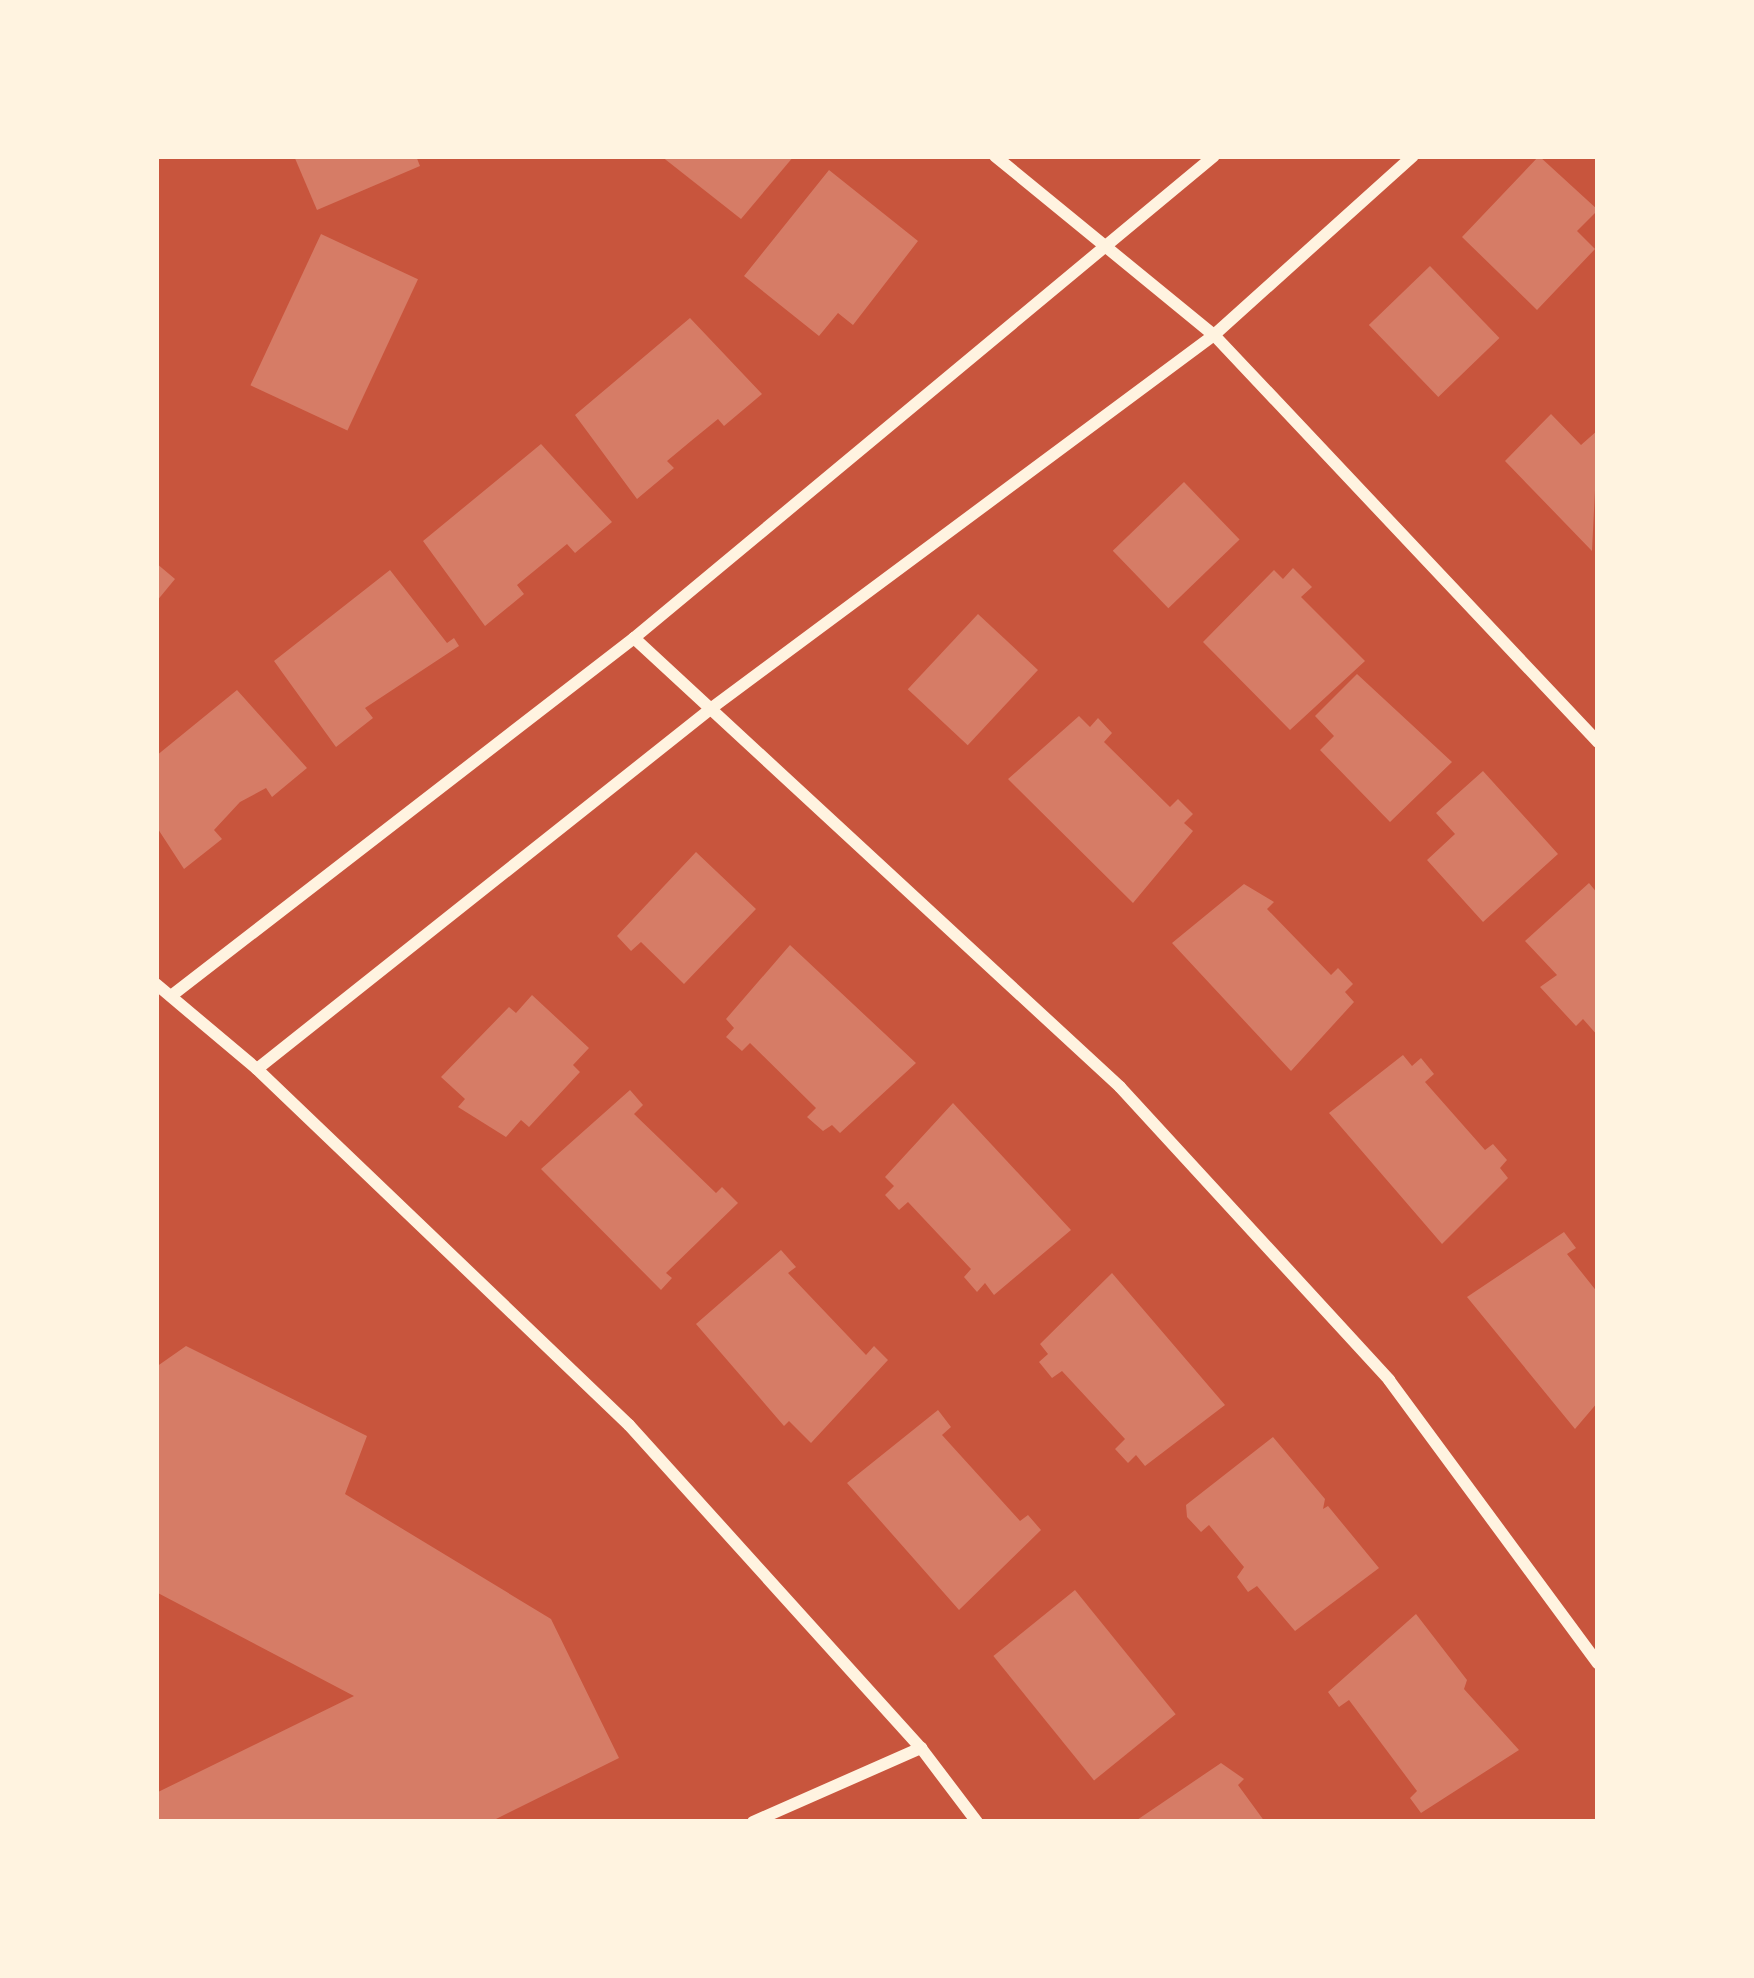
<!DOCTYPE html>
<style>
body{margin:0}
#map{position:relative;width:1754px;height:1978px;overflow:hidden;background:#c8553d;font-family:"Golos Text",sans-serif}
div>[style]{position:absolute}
.building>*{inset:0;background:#d67c66;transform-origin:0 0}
.minor>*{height:12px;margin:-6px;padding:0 6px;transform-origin:6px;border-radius:6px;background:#fff3e0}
span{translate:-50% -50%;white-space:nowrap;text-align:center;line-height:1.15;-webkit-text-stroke:12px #fff3e0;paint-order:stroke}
.frame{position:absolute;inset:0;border:159px solid #fff3e0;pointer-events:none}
</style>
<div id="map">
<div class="building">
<i style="clip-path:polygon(294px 156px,416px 156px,420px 166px,317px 210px)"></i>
<i style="clip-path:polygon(661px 156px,794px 156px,741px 219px)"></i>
<i style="clip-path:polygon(1539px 156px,1598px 210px,1577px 231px,1595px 249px,1537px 310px,1462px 237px)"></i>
<i style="clip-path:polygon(829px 170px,918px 241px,853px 325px,838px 313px,819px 336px,744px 276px)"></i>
<i style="left:321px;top:234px;width:107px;height:167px;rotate:25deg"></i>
<i style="left:1430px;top:266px;width:100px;height:85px;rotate:46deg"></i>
<i style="clip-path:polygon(690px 318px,762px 394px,724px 426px,718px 419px,691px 441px,667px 461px,674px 468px,637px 499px,575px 415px)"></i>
<i style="clip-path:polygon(1551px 414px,1581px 445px,1598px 430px,1592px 551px,1505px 461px)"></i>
<i style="clip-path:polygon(541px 444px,612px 522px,575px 553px,567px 544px,517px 585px,524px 594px,485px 626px,423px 541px)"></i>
<i style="left:1184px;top:482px;width:80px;height:99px;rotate:46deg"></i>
<i style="clip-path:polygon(156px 563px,175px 579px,156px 602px)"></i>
<i style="clip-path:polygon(1293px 568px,1312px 587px,1301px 597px,1365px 661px,1290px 730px,1203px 642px,1274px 570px,1283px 579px)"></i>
<i style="clip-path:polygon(390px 570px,447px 643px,454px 638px,459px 646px,365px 708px,373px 718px,336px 747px,274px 661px)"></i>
<i style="left:978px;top:614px;width:82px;height:103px;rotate:43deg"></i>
<i style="clip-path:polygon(1357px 674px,1452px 762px,1390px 822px,1320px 750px,1334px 736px,1315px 716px)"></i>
<i style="clip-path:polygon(237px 690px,307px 768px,272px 797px,266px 788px,240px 802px,214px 830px,222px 839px,184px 869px,156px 826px,156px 756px)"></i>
<i style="clip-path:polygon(1079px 716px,1090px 727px,1098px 718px,1112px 733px,1104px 742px,1170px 807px,1178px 799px,1193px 814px,1184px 823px,1193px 831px,1133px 903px,1008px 779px)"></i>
<i style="clip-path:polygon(1483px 771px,1558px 854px,1483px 922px,1427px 860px,1455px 834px,1436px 813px)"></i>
<i style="clip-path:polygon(696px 852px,756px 909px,684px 984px,641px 942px,631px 951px,617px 936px)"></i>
<i style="clip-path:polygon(1589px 883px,1598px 894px,1598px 1036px,1583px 1019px,1576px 1026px,1540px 987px,1557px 975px,1525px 941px)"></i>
<i style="clip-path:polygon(1244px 884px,1274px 902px,1267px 909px,1331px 975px,1338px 968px,1353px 984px,1345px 992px,1354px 1002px,1291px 1071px,1172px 943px)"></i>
<i style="clip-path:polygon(790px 945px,916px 1063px,840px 1133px,832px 1125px,823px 1131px,807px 1117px,816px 1108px,750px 1043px,742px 1051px,726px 1037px,734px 1028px,726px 1019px)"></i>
<i style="clip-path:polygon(532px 995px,589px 1048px,573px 1065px,580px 1072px,529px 1127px,521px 1120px,506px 1137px,458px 1107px,465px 1099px,441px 1077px,509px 1007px,516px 1013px)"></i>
<i style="clip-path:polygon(1403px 1055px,1412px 1066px,1421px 1058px,1434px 1074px,1425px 1082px,1485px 1150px,1493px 1144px,1507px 1160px,1500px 1168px,1508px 1178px,1442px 1244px,1329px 1113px)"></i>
<i style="clip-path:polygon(630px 1090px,643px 1105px,634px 1114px,716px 1193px,722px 1187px,738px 1203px,666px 1273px,672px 1278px,661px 1290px,541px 1169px)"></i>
<i style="clip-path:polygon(953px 1103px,1071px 1230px,994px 1295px,985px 1283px,977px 1292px,964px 1277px,971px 1269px,908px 1202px,899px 1210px,885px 1195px,894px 1186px,885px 1177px)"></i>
<i style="clip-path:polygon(1564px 1232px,1576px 1248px,1567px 1254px,1598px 1293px,1598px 1402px,1575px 1429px,1467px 1297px)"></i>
<i style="clip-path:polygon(781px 1250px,796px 1267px,788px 1273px,866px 1355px,874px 1346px,888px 1360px,811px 1443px,789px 1421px,784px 1426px,696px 1324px)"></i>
<i style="clip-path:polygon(1112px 1273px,1225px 1405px,1145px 1466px,1136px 1455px,1128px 1463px,1115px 1449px,1125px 1439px,1062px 1371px,1052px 1378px,1039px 1362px,1048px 1354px,1040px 1344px)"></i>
<i style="clip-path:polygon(186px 1346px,367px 1436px,345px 1494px,551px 1619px,619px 1758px,490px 1822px,156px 1822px,156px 1793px,354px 1696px,156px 1592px,156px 1367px)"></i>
<i style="clip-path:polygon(938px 1410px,951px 1427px,942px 1435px,1020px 1521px,1028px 1515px,1041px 1530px,959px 1610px,847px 1483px)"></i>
<i style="clip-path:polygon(1273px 1437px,1325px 1499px,1323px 1509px,1328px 1506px,1379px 1568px,1295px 1631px,1257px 1586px,1248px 1592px,1237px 1577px,1244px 1567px,1209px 1525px,1201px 1532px,1187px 1517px,1186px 1505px)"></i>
<i style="left:1075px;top:1590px;width:160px;height:105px;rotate:51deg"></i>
<i style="clip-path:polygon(1416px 1614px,1467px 1680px,1464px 1689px,1519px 1750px,1421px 1813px,1410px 1798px,1417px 1791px,1349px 1700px,1339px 1707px,1328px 1692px)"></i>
<i style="clip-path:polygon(1221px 1763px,1244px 1779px,1238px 1785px,1265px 1822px,1134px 1822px)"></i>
</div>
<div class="minor">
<i style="left:995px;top:156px;width:283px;rotate:39.3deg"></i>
<i style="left:1214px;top:335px;width:560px;rotate:46.67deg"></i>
<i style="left:634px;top:638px;width:662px;rotate:42.73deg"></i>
<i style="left:1120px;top:1087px;width:398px;rotate:47.4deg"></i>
<i style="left:1389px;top:1380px;width:352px;rotate:53.6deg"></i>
<i style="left:156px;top:984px;width:132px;rotate:40.1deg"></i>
<i style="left:257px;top:1069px;width:515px;rotate:43.74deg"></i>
<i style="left:629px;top:1425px;width:435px;rotate:47.9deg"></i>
<i style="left:921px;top:1748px;width:93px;rotate:52.9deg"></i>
<i style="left:171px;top:996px;width:585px;rotate:-37.71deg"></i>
<i style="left:634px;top:638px;width:754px;rotate:-39.73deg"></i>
<i style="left:257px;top:1069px;width:582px;rotate:-38.44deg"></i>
<i style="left:713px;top:707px;width:624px;rotate:-36.59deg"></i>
<i style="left:1214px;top:335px;width:268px;rotate:-42deg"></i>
<i style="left:753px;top:1822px;width:184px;rotate:-23.8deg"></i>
</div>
<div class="frame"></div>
</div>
